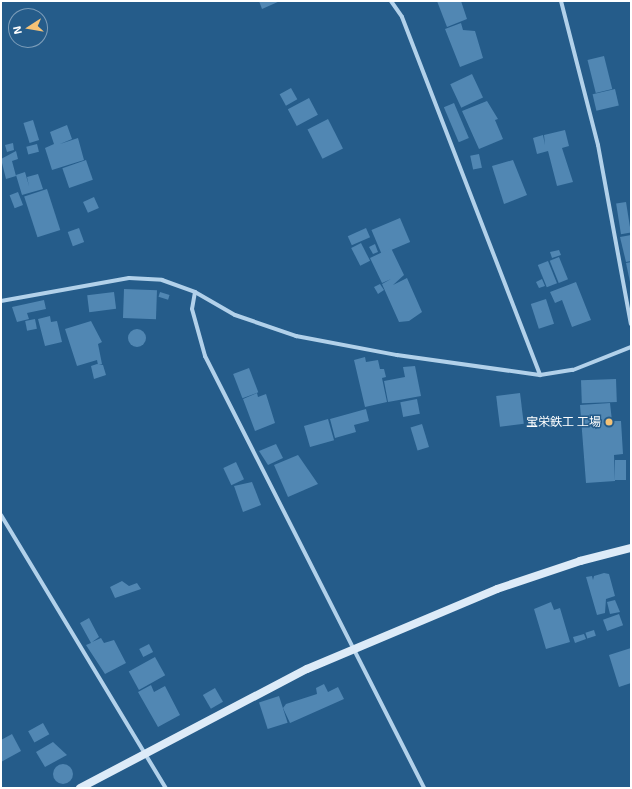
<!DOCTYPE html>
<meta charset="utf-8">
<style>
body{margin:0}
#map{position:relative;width:632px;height:789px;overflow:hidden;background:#255c8a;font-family:"Exo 2","Noto Sans JP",sans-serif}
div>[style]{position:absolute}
.building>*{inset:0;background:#5187b3;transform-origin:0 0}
.round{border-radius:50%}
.street>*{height:4px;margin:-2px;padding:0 2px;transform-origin:2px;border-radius:2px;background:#b2d1ea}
.secondary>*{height:8px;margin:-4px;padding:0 4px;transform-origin:4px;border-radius:4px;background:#ddebf8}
.dots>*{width:11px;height:11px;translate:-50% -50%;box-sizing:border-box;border:2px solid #255c8a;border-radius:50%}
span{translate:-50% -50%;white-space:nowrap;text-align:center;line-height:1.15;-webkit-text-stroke:3px #255c8a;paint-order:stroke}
.poi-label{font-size:12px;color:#fff}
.right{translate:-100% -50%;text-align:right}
.frame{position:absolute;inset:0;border:2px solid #fff;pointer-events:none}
.north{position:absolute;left:8px;top:8px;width:40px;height:40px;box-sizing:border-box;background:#255c8a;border:1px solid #7c9db9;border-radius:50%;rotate:258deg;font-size:11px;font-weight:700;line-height:16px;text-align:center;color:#fff}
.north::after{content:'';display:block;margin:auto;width:14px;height:18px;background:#f4c276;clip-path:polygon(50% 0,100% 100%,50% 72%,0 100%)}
</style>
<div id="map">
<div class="building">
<i style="clip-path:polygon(259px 1px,280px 1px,262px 9px)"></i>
<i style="clip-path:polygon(437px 1px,461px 1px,467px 19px,447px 27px)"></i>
<i style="clip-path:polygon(461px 23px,463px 30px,475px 31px,483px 58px,460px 67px,445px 29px)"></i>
<i style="left:604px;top:56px;width:34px;height:17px;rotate:76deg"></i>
<i style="left:472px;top:74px;width:26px;height:24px;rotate:65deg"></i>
<i style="left:291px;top:88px;width:13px;height:13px;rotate:61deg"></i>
<i style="left:615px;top:89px;width:17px;height:23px;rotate:77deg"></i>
<i style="left:309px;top:98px;width:19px;height:24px;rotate:62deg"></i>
<i style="clip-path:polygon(487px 101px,498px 119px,495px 120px,503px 139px,479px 149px,462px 111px)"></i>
<i style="left:454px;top:103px;width:38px;height:11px;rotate:67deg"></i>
<i style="left:328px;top:119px;width:33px;height:23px;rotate:63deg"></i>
<i style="left:33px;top:120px;width:21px;height:10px;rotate:73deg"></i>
<i style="clip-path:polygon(67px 125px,72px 139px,60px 144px,78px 138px,84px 160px,52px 170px,45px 148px,54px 144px,50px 132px)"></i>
<i style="clip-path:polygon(565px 130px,569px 146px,562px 148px,573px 182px,557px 186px,548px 151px,537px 154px,533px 138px,543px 135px,545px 145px,544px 135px)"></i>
<i style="clip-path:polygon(13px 143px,14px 150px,7px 152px,5px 145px)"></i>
<i style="left:37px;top:144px;width:8px;height:11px;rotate:76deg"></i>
<i style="clip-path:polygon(16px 151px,18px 159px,12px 161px,16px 176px,6px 179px,1px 159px)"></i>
<i style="left:479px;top:154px;width:14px;height:9px;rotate:78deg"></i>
<i style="left:86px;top:160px;width:21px;height:25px;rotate:71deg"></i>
<i style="clip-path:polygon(513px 160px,527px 195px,504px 204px,492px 166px)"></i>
<i style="clip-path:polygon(25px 172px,29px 186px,27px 177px,38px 174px,43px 189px,22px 195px,16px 175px)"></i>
<i style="left:47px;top:189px;width:43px;height:24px;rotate:72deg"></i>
<i style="left:18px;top:192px;width:14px;height:9px;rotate:69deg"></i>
<i style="left:94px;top:197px;width:12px;height:12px;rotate:66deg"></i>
<i style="left:626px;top:202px;width:31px;height:10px;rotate:81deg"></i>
<i style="left:400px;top:218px;width:26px;height:31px;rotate:67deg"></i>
<i style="left:79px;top:228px;width:15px;height:12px;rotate:70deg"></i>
<i style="left:366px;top:228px;width:10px;height:20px;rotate:66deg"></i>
<i style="clip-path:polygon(631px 235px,631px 261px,626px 262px,620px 237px)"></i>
<i style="left:361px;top:243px;width:20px;height:11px;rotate:63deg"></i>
<i style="clip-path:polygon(375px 244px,378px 252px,373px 254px,369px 247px)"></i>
<i style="clip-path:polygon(391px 248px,404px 275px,393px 285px,407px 278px,422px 312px,409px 321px,399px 322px,382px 284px,391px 279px,382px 283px,370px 258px)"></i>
<i style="clip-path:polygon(559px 250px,561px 255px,552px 258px,550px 252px)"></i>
<i style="left:559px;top:257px;width:24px;height:10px;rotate:68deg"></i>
<i style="left:548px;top:261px;width:24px;height:11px;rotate:68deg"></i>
<i style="clip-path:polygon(631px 262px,631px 282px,630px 282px,626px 263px)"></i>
<i style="clip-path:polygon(542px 279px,545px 286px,539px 288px,536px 282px)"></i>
<i style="clip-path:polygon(576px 282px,591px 320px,572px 327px,562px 300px,555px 303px,550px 292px)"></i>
<i style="clip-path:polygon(380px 284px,384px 290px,378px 294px,374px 287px)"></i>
<i style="left:124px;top:289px;width:33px;height:29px;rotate:2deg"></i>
<i style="left:114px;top:292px;width:17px;height:27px;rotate:83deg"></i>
<i style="left:160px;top:292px;width:10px;height:5px;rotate:17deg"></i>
<i style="left:546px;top:299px;width:26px;height:16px;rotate:72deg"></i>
<i style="clip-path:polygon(44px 300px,46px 309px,27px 313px,29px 319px,17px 322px,12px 307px)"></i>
<i style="clip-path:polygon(50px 316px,51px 322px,57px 321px,62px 342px,45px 346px,38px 319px)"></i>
<i style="left:35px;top:319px;width:10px;height:10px;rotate:79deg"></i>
<i style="clip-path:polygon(91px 321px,102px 342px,98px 344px,102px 364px,98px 365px,97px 360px,77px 366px,65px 329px)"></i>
<i class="round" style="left:128px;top:329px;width:18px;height:18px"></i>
<i style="clip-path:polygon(365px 357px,366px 362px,378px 360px,380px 369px,384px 369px,386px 377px,382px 378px,387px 402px,365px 407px,354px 360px)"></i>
<i style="clip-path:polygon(97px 364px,103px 365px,106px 375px,94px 379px,91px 366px)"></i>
<i style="clip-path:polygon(415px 366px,421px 396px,388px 402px,384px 381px,405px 377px,403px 367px)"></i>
<i style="left:249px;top:368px;width:26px;height:17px;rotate:69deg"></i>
<i style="left:616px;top:379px;width:23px;height:35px;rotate:88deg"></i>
<i style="clip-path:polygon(257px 393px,258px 397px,266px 394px,275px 423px,255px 431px,243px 399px)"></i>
<i style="left:520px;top:393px;width:31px;height:24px;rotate:83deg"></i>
<i style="left:417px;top:399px;width:15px;height:17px;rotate:79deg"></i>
<i style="clip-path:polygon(610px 403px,612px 421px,621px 421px,623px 454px,614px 455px,615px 481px,586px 483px,580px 405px)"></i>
<i style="clip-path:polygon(366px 409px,369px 421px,354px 425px,356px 432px,335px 438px,330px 419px)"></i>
<i style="left:328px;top:419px;width:22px;height:25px;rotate:74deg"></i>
<i style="left:422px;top:424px;width:24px;height:12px;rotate:73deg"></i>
<i style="clip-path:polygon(276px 444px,283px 458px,268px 465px,259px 451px)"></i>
<i style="clip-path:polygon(298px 455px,318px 484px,288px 497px,274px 465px)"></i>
<i style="left:615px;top:460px;width:11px;height:20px"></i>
<i style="left:236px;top:462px;width:19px;height:14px;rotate:65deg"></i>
<i style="clip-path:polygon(252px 482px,261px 505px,243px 512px,234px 486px)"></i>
<i style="clip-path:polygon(604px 573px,609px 574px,615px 596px,606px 599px,605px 613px,597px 615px,586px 577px,592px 576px,593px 580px,594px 576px)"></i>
<i style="clip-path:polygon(122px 581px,129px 586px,137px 583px,141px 589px,115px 598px,110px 587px)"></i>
<i style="clip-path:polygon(615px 600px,620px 612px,610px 614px,607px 602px)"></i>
<i style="clip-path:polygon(551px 602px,554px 610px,560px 608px,570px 642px,546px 649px,534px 609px)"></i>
<i style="left:619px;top:614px;width:12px;height:17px;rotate:70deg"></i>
<i style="clip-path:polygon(89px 618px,99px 637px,92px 642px,101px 638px,104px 643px,114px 640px,126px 663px,105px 674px,86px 645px,91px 643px,80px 623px)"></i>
<i style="left:594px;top:630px;width:6px;height:9px;rotate:72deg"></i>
<i style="clip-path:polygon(584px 634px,586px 639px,575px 643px,573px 637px)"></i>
<i style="left:149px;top:644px;width:9px;height:11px;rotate:63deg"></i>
<i style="clip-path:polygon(631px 648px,631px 683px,619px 687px,609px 655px)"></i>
<i style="left:155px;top:657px;width:21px;height:30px;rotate:61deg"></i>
<i style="clip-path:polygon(324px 684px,328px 692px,338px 687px,344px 699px,290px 723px,283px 708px,286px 704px,317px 694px,316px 688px)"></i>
<i style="clip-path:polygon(151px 685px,154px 692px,165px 686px,180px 715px,158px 727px,138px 692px)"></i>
<i style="left:215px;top:688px;width:16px;height:14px;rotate:60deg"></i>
<i style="left:279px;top:696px;width:28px;height:21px;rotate:72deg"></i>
<i style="left:43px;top:723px;width:13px;height:17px;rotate:61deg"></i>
<i style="clip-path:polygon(12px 734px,21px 751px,1px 762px,1px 740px)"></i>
<i style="clip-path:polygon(53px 742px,67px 755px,45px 767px,36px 752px)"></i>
<i class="round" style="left:53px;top:764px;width:20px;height:20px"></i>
</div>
<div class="street">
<i style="left:391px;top:1px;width:19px;rotate:55deg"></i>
<i style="left:402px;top:17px;width:384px;rotate:68.9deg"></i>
<i style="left:561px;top:1px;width:149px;rotate:75.6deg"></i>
<i style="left:598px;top:145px;width:182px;rotate:79.6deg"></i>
<i style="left:195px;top:292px;width:17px;rotate:100deg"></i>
<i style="left:192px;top:309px;width:49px;rotate:74.5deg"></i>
<i style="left:205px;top:356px;width:484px;rotate:63.1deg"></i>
<i style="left:1px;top:301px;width:130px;rotate:-10.2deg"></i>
<i style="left:129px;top:278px;width:33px;rotate:3deg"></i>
<i style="left:162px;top:280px;width:35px;rotate:20deg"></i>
<i style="left:195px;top:292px;width:46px;rotate:29.9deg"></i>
<i style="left:235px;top:315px;width:65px;rotate:19deg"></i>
<i style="left:296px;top:336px;width:103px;rotate:10.7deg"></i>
<i style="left:397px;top:355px;width:144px;rotate:8deg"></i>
<i style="left:540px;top:375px;width:33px;rotate:-9deg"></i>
<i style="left:573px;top:370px;width:62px;rotate:-21.6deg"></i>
<i style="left:1px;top:515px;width:319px;rotate:58.9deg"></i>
</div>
<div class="secondary">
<i style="left:80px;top:788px;width:256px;rotate:-27.7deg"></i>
<i style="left:307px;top:669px;width:206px;rotate:-22.8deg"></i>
<i style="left:497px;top:589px;width:88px;rotate:-18.6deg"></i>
<i style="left:580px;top:561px;width:53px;rotate:-14.3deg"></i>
</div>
<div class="dots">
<i style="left:609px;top:422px;background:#f4c276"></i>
</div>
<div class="poi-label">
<span class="right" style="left:601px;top:422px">宝栄鉄工 工場</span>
</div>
<div class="frame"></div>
<div class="north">N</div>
</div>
